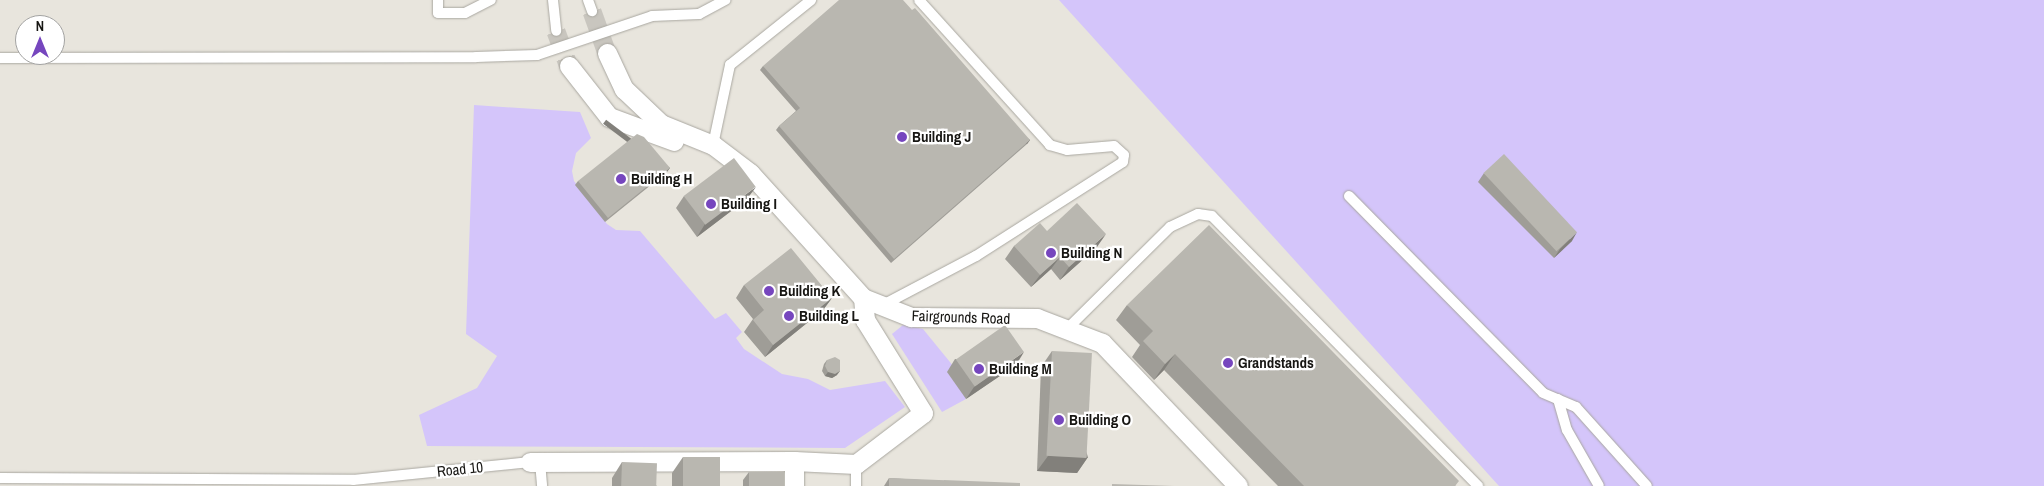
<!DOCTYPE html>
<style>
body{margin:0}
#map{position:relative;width:2044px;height:486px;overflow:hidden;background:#e8e5dd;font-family:"Archivo Narrow",sans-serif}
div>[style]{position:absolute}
.green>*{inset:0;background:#d4c5fa}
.street-tunnel>*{height:19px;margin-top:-9.5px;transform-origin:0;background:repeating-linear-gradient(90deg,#c9c6bf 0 19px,transparent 0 28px)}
.roads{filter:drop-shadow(0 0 1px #a9a7a0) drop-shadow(0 0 1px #a9a7a0)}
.lane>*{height:10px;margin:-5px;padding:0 5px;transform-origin:5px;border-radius:5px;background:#fff}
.street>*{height:19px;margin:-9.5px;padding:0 9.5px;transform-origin:9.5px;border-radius:9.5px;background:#fff}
.wall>*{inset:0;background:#9f9d97}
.shaded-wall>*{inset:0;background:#82807b;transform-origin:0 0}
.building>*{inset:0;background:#b9b7b0;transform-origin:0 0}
.dots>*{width:14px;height:14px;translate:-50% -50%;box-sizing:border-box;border:2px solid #fff;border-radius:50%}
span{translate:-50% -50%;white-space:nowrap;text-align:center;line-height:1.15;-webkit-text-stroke:4.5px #fff;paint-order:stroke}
.poi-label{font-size:15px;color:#171613;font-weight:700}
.left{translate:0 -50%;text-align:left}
.street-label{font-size:15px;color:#171613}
.north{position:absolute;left:15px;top:15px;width:50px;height:50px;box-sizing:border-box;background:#fff;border:1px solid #a2a2a1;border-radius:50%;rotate:0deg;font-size:14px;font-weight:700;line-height:20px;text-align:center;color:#171613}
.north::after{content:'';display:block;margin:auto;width:18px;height:22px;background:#7646be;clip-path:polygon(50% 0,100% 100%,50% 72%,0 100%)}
</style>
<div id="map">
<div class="green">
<i style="clip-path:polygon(1059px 0,2044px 0,2044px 486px,1499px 486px)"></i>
<i style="clip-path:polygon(474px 105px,580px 112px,591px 138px,576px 153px,572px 171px,574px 181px,607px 224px,616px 230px,640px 231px,715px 319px,726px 313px,742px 332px,736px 338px,744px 349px,782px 374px,808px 379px,830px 390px,885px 381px,905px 407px,845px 448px,427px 446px,419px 415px,477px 388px,497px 356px,466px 334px)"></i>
<i style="clip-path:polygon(903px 325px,923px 329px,954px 367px,966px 399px,942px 412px,892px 334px)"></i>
</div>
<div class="street-tunnel">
<i style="left:592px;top:11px;width:45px;rotate:70.3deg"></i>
<i style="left:556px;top:31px;width:37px;rotate:70deg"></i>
</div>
<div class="roads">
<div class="lane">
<i style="left:438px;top:0;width:13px;rotate:90deg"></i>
<i style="left:438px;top:13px;width:27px"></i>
<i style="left:465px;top:13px;width:29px;rotate:-27deg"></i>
<i style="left:553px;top:0;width:31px;rotate:84deg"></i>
<i style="left:588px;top:0;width:12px;rotate:70deg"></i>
<i style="left:0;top:58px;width:476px;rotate:-0.1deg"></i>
<i style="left:476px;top:57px;width:61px;rotate:-1.9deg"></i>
<i style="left:537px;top:55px;width:121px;rotate:-18.7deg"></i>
<i style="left:652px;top:16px;width:47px;rotate:-2.4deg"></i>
<i style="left:699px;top:14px;width:30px;rotate:-28deg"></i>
<i style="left:713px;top:145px;width:82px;rotate:-78deg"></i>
<i style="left:730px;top:65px;width:104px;rotate:-38.7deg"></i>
<i style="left:1349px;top:196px;width:276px;rotate:45.4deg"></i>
<i style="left:1543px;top:393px;width:36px;rotate:23deg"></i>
<i style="left:1576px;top:407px;width:106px;rotate:48.1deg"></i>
<i style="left:883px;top:305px;width:105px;rotate:-27.8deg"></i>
<i style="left:976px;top:256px;width:174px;rotate:-32.6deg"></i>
<i style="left:1123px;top:162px;width:7px;rotate:-82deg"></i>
<i style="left:1124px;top:155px;width:13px;rotate:-138deg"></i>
<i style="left:1114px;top:146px;width:47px;rotate:175.1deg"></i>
<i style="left:1067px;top:150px;width:18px;rotate:-164deg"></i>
<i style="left:1050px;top:145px;width:195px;rotate:-132.1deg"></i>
<i style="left:1067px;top:329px;width:145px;rotate:-44.7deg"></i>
<i style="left:1170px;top:227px;width:31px;rotate:-25deg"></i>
<i style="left:1198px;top:214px;width:14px;rotate:8deg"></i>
<i style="left:1212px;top:216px;width:379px;rotate:45.4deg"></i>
<i style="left:1558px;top:399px;width:32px;rotate:74deg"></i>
<i style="left:1567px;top:430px;width:64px;rotate:60.3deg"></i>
<i style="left:540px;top:462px;width:24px;rotate:85deg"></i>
<i style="left:0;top:478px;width:353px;rotate:0.3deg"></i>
<i style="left:353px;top:480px;width:178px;rotate:-5.8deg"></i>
<i style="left:856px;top:486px;width:22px;rotate:-90deg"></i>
</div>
<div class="street">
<i style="left:607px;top:53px;width:40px;rotate:65deg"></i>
<i style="left:624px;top:89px;width:51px;rotate:43.4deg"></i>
<i style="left:661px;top:124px;width:56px;rotate:22deg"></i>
<i style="left:713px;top:145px;width:46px;rotate:37.1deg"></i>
<i style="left:750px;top:173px;width:169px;rotate:47.9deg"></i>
<i style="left:863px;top:298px;width:52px;rotate:21.6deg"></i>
<i style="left:911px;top:317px;width:126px;rotate:0.5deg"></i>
<i style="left:1037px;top:318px;width:70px;rotate:21deg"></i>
<i style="left:1102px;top:343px;width:197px;rotate:46.4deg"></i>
<i style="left:569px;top:66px;width:65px;rotate:51.9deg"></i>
<i style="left:609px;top:117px;width:69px;rotate:20.3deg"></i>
<i style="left:794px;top:461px;width:25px;rotate:90deg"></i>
<i style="left:530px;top:462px;width:264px;rotate:-0.2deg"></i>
<i style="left:794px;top:461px;width:62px;rotate:2.8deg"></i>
<i style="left:856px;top:464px;width:84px;rotate:-37.3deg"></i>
<i style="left:923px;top:413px;width:110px;rotate:-121.9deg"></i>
<i style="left:865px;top:320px;width:22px;rotate:-95deg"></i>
</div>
</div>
<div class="wall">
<i style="clip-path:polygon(763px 66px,1030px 140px,1027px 144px,891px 263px,776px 130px,779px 126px,796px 111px,760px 70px)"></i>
<i style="clip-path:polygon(667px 172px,605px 222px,575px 185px,578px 181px)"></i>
<i style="clip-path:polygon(1484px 173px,1572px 241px,1554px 258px,1478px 182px)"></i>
<i style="clip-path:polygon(684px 196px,747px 199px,697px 237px,676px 208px)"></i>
<i style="clip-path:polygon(1047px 231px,1097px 247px,1060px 280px,1051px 269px,1031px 287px,1005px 259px,1014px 246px)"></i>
<i style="clip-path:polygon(744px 285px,832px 298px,823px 310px,765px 357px,744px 332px,753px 319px,736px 298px)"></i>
<i style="clip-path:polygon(1127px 305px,1456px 486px,1278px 486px,1164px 370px,1154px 380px,1132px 357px,1140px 345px,1116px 320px)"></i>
<i style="clip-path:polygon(1052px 351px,1088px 457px,1077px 473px,1037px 471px,1041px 367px)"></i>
<i style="clip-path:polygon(955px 359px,1016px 365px,966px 399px,947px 372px)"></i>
<i style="clip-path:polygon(827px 360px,837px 375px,832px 378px,825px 376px,822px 371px,824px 364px)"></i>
<i style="clip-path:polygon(683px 457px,720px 486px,672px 486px,672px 473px)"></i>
<i style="clip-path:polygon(622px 462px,657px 486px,612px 486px,612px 478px)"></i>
<i style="clip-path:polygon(749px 472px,784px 486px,743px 486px,743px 480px)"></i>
<i style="clip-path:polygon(889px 478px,1020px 486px,884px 486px)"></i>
</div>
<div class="shaded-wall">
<i style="left:1030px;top:140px;width:5px;height:181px;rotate:127deg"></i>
<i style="left:670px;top:168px;width:5px;height:80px;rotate:127deg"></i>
<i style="clip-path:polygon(756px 187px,747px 199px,697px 237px,705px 224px)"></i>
<i style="clip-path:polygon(1577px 232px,1572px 241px,1554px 258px,1560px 249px)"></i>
<i style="clip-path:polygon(1106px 234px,1097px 247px,1060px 280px,1069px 267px)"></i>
<i style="clip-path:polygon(1060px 257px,1051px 269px,1031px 287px,1040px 275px)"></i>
<i style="clip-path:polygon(832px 298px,823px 310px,765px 357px,773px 345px)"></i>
<i style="clip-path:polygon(1024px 352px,1016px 365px,966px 399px,974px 387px)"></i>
<i style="clip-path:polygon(1175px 354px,1164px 370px,1154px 380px,1165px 364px)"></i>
<i style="clip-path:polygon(840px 371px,837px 375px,832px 378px,825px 376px,828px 372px)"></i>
<i style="clip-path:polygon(1048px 456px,1088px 457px,1077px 473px,1037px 471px)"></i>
</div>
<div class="building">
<i style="clip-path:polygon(839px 0,903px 0,912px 10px,915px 8px,1030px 140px,894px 259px,779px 126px,800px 108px,763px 66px)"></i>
<i style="clip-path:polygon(637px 134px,644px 137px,670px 168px,608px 218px,578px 181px)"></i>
<i style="left:1504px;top:154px;width:107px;height:28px;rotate:47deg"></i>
<i style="left:734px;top:158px;width:36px;height:63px;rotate:53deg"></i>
<i style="clip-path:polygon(1077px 203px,1106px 234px,1069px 267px,1060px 257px,1040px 275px,1014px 246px,1040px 223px,1047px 231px)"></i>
<i style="clip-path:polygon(1209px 225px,1459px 481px,1455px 486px,1304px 486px,1175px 354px,1165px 364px,1143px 341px,1153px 331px,1127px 305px)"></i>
<i style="clip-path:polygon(791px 248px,832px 298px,773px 345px,753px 320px,764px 310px,744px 285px)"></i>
<i style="left:1005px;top:325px;width:33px;height:60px;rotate:55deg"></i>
<i style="left:1052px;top:351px;width:40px;height:105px;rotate:3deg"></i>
<i style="clip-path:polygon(835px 357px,840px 360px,840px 371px,835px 374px,828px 372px,825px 366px,827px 360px)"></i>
<i style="left:683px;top:457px;width:37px;height:29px"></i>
<i style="left:622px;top:462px;width:35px;height:24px;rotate:2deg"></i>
<i style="left:749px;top:472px;width:35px;height:14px"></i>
<i style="clip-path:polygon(889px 478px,1020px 483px,1020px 486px,889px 486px)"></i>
<i style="clip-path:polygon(1112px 484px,1174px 486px,1112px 486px)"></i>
</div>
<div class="dots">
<i style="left:902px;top:137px;background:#7646be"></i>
<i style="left:621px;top:179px;background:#7646be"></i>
<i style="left:711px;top:204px;background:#7646be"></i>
<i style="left:1051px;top:253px;background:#7646be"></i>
<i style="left:769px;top:291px;background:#7646be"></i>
<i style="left:789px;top:316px;background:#7646be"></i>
<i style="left:1228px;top:363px;background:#7646be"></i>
<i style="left:979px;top:369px;background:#7646be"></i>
<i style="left:1059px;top:420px;background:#7646be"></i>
</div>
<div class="poi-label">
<span class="left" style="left:912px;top:137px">Building J</span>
<span class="left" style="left:631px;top:179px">Building H</span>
<span class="left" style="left:721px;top:204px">Building I</span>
<span class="left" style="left:1061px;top:253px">Building N</span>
<span class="left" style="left:779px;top:291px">Building K</span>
<span class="left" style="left:799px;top:316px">Building L</span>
<span class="left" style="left:1238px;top:363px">Grandstands</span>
<span class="left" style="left:989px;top:369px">Building M</span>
<span class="left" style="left:1069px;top:420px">Building O</span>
</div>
<div class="street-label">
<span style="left:961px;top:317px;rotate:2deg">Fairgrounds Road</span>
<span style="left:460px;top:469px;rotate:-6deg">Road 10</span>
</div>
<div class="north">N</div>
</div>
